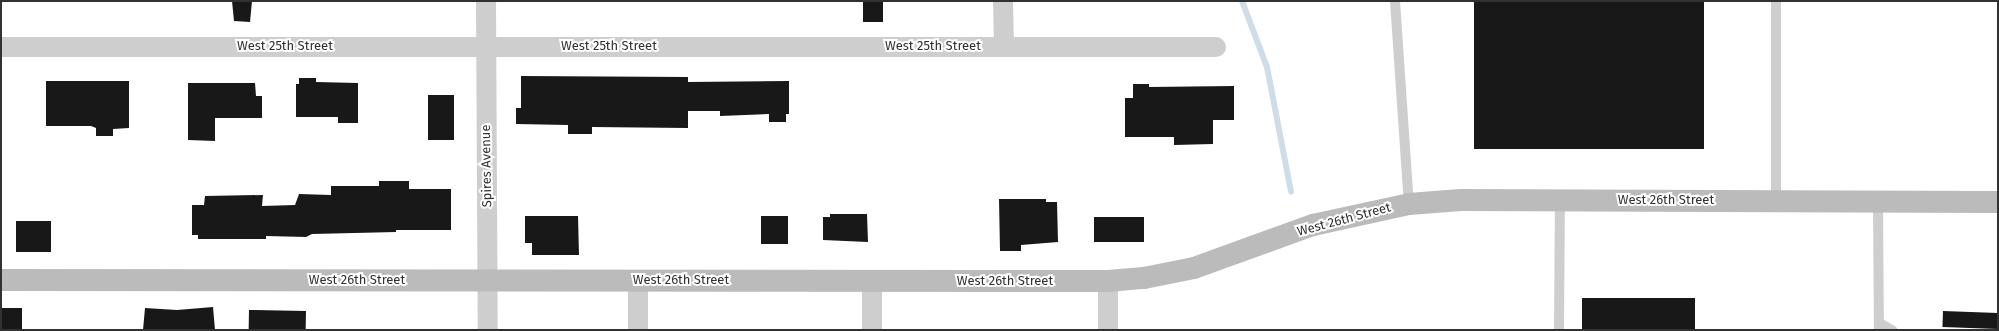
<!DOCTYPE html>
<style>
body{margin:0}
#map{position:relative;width:1999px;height:331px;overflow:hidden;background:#fff;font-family:"Fira Sans",sans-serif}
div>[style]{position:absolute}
.stream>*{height:6px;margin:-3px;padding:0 3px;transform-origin:3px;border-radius:3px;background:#cfdde9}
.building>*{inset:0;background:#181818;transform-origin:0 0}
.service>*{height:10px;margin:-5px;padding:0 5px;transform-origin:5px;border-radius:5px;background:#cecece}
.minor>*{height:20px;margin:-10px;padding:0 10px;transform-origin:10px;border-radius:10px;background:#cecece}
.secondary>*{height:22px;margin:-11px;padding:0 11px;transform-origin:11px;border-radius:11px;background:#bbb}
span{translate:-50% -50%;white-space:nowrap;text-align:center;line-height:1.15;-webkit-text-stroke:4px #fff;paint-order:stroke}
.street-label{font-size:13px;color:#313131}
.frame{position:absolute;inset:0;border:2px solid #313131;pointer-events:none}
</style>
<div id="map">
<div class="stream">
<i style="left:1242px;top:1px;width:71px;rotate:69.3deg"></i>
<i style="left:1267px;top:67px;width:127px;rotate:79.1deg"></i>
</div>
<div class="building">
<i style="clip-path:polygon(232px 1px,252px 1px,250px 22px,234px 21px)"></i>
<i style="left:863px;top:1px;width:20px;height:21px"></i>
<i style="left:1474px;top:1px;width:230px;height:148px"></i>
<i style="clip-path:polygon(521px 76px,688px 77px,688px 82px,789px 81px,789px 114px,786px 114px,786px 122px,769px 122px,769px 114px,720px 116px,720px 111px,688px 111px,688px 128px,592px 127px,592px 134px,568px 134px,568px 125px,516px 124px,516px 108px,521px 108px)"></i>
<i style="clip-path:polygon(299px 78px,316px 78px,316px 82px,358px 83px,358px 123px,338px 123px,338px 117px,296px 117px,296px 84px,299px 84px)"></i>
<i style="clip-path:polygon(46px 81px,129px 81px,129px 128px,113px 129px,113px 136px,96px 136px,96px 128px,91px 126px,46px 126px)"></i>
<i style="clip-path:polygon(188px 83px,255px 83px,256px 96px,262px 96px,262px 118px,215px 118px,215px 141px,188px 140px)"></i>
<i style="clip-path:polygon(1133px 84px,1149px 84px,1149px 87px,1234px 86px,1234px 120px,1213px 120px,1213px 144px,1174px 145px,1174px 137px,1125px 137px,1125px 98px,1133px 98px)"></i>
<i style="left:428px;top:95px;width:26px;height:45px"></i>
<i style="clip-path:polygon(379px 181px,409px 181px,409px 189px,451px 189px,451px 230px,396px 230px,396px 232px,312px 234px,306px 237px,266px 236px,266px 239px,198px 239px,198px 235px,192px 235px,192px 205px,204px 205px,205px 196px,263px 195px,262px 206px,295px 205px,299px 194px,331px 195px,331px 186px,379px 186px)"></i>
<i style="clip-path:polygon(999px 199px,1046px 199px,1046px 202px,1057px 202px,1058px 242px,1021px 245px,1021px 251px,1000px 251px)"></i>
<i style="clip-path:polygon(830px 214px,867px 214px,868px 242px,823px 240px,823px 217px,830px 217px)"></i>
<i style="clip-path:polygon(525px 216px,578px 216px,579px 255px,532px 255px,532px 243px,525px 243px)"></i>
<i style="left:761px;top:216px;width:27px;height:28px"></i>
<i style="left:1094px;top:217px;width:50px;height:25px"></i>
<i style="left:16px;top:221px;width:35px;height:31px"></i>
<i style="left:1695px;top:298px;width:32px;height:113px;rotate:90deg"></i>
<i style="clip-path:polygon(213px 307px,215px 330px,143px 330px,145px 308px,177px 310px)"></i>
<i style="left:1px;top:308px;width:21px;height:22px"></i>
<i style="left:249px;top:310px;width:57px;height:20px;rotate:1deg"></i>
<i style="left:1943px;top:311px;width:55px;height:16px;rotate:2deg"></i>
</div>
<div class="service">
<i style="left:1395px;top:1px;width:203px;rotate:86.1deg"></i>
<i style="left:1776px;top:1px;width:199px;rotate:90deg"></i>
<i style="left:1878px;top:201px;width:129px;rotate:89.6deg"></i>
<i style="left:1879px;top:323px;width:15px;rotate:28deg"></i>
<i style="left:1559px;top:330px;width:130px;rotate:-89.6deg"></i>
</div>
<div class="minor">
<i style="left:486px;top:1px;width:329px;rotate:89.7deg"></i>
<i style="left:1003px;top:1px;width:45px;rotate:88.7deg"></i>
<i style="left:1px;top:47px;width:1215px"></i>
<i style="left:638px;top:280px;width:50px;rotate:90deg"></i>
<i style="left:872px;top:280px;width:50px;rotate:90deg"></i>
<i style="left:1108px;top:330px;width:49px;rotate:-90deg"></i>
</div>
<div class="secondary">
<i style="left:1px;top:280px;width:1107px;rotate:0.05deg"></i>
<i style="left:1108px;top:281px;width:36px;rotate:-5deg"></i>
<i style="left:1144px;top:278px;width:51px;rotate:-11.3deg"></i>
<i style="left:1194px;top:268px;width:127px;rotate:-19.9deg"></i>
<i style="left:1313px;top:225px;width:98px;rotate:-12.3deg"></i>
<i style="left:1409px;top:204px;width:52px;rotate:-4.4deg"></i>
<i style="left:1461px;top:200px;width:537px;rotate:0.21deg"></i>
</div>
<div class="street-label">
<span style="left:285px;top:46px">West 25th Street</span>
<span style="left:609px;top:46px">West 25th Street</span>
<span style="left:933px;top:46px">West 25th Street</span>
<span style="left:487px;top:166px;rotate:-91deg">Spires Avenue</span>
<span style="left:1666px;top:200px">West 26th Street</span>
<span style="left:1344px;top:220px;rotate:-15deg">West 26th Street</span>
<span style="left:357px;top:280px">West 26th Street</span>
<span style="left:681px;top:280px">West 26th Street</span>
<span style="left:1005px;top:281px">West 26th Street</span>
</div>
<div class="frame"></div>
</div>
